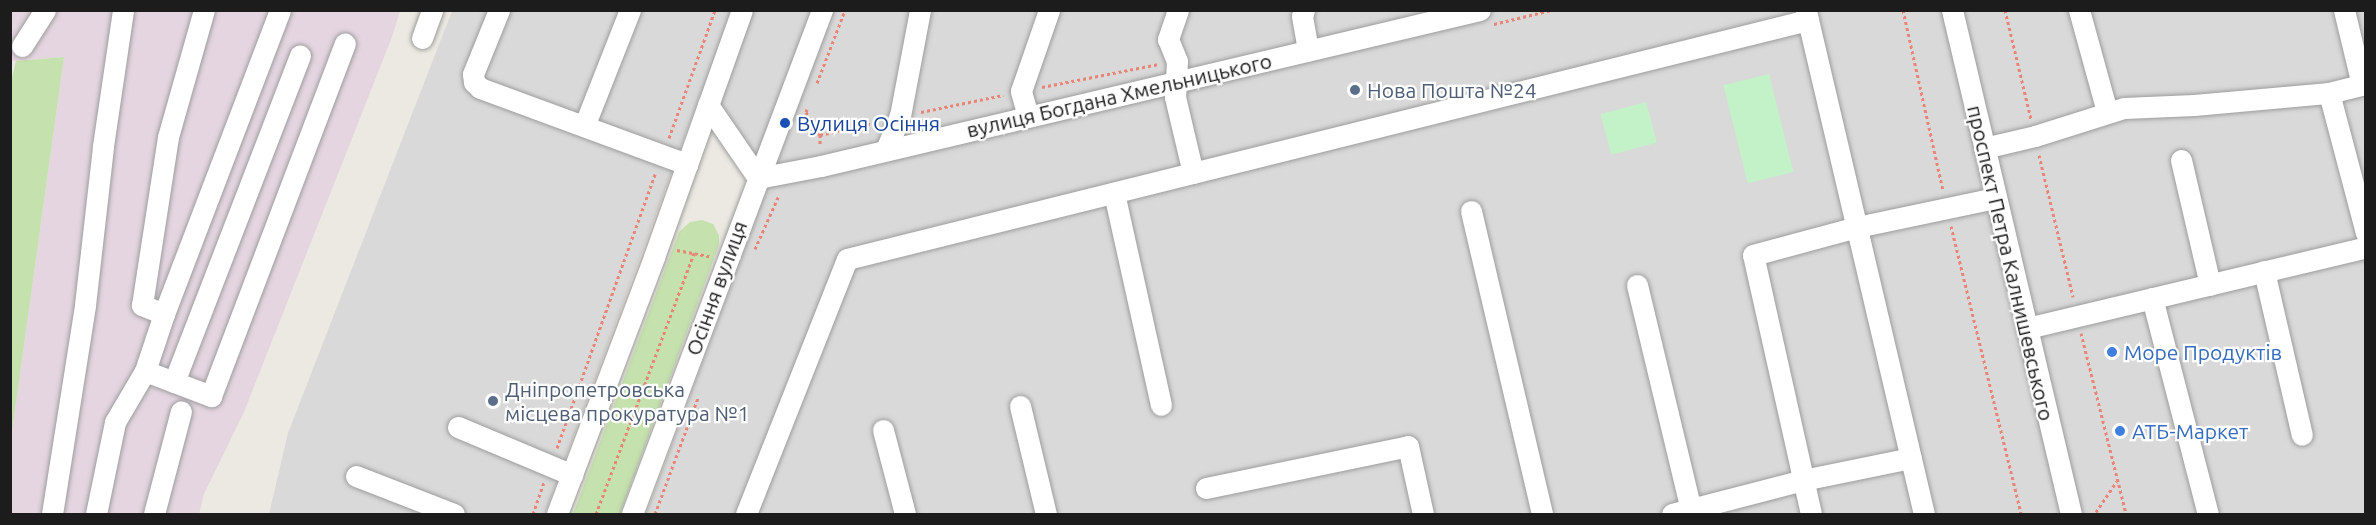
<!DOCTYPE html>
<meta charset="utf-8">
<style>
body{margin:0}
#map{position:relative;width:2376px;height:525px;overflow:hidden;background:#ece9e2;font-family:Ubuntu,sans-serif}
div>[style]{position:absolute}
.residential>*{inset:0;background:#dad9d9}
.industrial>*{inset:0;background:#e4d5e1}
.grass>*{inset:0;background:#c5e1ad}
.park>*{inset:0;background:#c3f2c8;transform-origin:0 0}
.path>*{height:3px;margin-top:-1.5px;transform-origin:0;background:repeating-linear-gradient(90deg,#e98576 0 3px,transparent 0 6px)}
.roads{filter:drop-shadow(0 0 2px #9d9d9d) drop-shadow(0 0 2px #9d9d9d)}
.minor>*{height:21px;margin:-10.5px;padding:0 10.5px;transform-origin:10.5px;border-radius:10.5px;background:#fff}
.dots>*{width:16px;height:16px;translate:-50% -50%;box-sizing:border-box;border:3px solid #fff;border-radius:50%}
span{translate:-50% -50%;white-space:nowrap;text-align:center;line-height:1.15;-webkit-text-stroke:4.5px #fff;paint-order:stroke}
.service-label{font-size:21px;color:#4e5e75}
.left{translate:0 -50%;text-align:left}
.street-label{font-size:21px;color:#1c1c1c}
.transit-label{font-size:21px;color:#164399}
.shop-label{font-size:21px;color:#366cbe}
.frame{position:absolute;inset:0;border:12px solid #1c1c1c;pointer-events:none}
</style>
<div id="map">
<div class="residential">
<i style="clip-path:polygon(452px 11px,2365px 11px,2365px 514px,646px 514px,765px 193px,722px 108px,699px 98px,545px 514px,269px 514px,288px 433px)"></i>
</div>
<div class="industrial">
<i style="clip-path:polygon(11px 11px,400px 11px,392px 37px,244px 412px,204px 494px,199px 514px,11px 514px,11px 439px,64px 57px,11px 61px)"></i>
</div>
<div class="grass">
<i style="clip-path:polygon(64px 57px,11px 439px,11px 82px,16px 61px)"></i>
<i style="clip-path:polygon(702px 220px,713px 224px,719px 235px,719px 245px,620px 514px,573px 514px,679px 232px,690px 222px)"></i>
</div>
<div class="park">
<i style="left:1769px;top:74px;width:101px;height:47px;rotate:76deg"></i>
<i style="left:1646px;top:102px;width:42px;height:47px;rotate:75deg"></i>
</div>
<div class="path">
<i style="left:1903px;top:10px;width:184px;rotate:77.5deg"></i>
<i style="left:2005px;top:10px;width:112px;rotate:76.6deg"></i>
<i style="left:1494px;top:24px;width:59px;rotate:-13.8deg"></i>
<i style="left:817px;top:83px;width:78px;rotate:-69deg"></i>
<i style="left:1042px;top:87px;width:119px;rotate:-11.1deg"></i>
<i style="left:807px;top:109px;width:3px;rotate:108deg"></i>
<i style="left:806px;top:112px;width:27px;rotate:59deg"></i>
<i style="left:820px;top:135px;width:11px;rotate:90deg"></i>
<i style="left:921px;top:112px;width:84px;rotate:-11.7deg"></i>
<i style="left:820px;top:135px;width:58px;rotate:-12.8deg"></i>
<i style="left:669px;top:138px;width:136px;rotate:-70.2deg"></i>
<i style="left:2039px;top:155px;width:146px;rotate:76.5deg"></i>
<i style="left:1951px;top:226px;width:296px;rotate:76.3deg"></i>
<i style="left:755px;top:249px;width:59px;rotate:-66deg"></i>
<i style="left:677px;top:250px;width:33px;rotate:11deg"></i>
<i style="left:2081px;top:333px;width:187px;rotate:76deg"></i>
<i style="left:557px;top:448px;width:293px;rotate:-70.3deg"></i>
<i style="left:2096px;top:512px;width:37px;rotate:-56deg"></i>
<i style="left:533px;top:514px;width:34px;rotate:-71deg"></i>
<i style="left:596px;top:514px;width:279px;rotate:-69.4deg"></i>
<i style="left:655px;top:514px;width:124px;rotate:-69.7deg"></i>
</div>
<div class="roads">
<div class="minor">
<i style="left:499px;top:10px;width:69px;rotate:112.1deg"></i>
<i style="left:473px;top:74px;width:8px;rotate:83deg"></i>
<i style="left:474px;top:82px;width:8px;rotate:45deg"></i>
<i style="left:480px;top:88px;width:221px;rotate:20.2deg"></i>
<i style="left:1178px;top:10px;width:31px;rotate:109deg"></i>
<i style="left:1168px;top:39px;width:24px;rotate:68deg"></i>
<i style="left:1177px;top:61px;width:36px;rotate:93deg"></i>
<i style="left:1175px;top:97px;width:78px;rotate:76.7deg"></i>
<i style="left:1304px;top:10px;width:6px;rotate:108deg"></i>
<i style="left:1302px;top:16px;width:35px;rotate:80deg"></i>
<i style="left:1952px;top:10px;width:518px;rotate:76.72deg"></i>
<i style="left:2079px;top:10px;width:106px;rotate:74.6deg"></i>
<i style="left:2344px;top:10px;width:77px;rotate:76.5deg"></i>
<i style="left:1808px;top:20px;width:507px;rotate:76.79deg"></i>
<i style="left:422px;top:38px;width:30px;rotate:-70deg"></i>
<i style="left:22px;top:46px;width:43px;rotate:-57.4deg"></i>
<i style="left:2329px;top:93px;width:145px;rotate:75.2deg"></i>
<i style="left:708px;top:105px;width:88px;rotate:55.6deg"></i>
<i style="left:1028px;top:116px;width:26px;rotate:-106deg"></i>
<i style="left:1021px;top:91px;width:86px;rotate:-70.9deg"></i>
<i style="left:585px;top:124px;width:123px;rotate:-68.5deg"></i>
<i style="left:1984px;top:148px;width:52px;rotate:-13.2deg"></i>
<i style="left:2035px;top:136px;width:93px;rotate:-17.5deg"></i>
<i style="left:2124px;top:108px;width:70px;rotate:-2.5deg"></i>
<i style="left:2194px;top:105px;width:136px;rotate:-5.1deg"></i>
<i style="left:2329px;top:93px;width:38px;rotate:-14deg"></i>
<i style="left:886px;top:150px;width:37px;rotate:-68deg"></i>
<i style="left:900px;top:116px;width:108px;rotate:-79.3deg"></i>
<i style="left:2181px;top:160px;width:128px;rotate:76.9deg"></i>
<i style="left:758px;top:178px;width:64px;rotate:-10.8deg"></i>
<i style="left:821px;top:166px;width:677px;rotate:-13.32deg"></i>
<i style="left:1114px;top:193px;width:217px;rotate:77.5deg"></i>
<i style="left:1471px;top:211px;width:311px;rotate:76.8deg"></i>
<i style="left:2264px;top:271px;width:168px;rotate:77deg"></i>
<i style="left:1637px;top:285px;width:236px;rotate:76.5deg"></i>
<i style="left:2152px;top:298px;width:223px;rotate:75.5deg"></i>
<i style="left:164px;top:314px;width:24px;rotate:-158deg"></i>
<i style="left:142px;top:305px;width:170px;rotate:-81.2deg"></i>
<i style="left:168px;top:137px;width:132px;rotate:-74.2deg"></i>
<i style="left:2027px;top:328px;width:349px;rotate:-13.4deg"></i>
<i style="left:145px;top:371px;width:71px;rotate:20.7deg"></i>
<i style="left:211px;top:396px;width:377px;rotate:-69.2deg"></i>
<i style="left:174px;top:382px;width:350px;rotate:-68.9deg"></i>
<i style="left:1020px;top:406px;width:111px;rotate:76.5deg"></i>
<i style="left:458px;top:427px;width:124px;rotate:22.8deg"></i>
<i style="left:883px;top:430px;width:87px;rotate:75.3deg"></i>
<i style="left:356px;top:476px;width:105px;rotate:21.2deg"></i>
<i style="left:1206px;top:488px;width:206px;rotate:-11.7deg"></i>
<i style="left:1408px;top:446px;width:70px;rotate:77.6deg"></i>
<i style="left:52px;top:514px;width:212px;rotate:-81deg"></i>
<i style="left:85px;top:305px;width:160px;rotate:-83.5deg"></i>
<i style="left:103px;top:146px;width:137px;rotate:-81.6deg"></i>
<i style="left:96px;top:514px;width:94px;rotate:-78.3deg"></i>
<i style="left:115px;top:422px;width:59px;rotate:-59.5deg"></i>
<i style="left:145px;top:371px;width:60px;rotate:-71.6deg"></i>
<i style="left:164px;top:314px;width:325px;rotate:-69.1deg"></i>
<i style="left:154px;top:514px;width:106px;rotate:-75.3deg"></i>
<i style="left:557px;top:514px;width:275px;rotate:-69.3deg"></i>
<i style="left:654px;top:257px;width:262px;rotate:-70.4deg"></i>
<i style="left:632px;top:514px;width:539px;rotate:-69.34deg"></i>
<i style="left:746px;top:514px;width:274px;rotate:-68.4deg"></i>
<i style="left:847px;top:259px;width:990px;rotate:-13.97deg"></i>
<i style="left:1808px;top:20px;width:10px;rotate:-101deg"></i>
<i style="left:1672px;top:514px;width:135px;rotate:-14.5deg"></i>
<i style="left:1803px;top:480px;width:110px;rotate:-11.5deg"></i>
<i style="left:1811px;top:514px;width:265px;rotate:-102.6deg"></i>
<i style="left:1753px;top:255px;width:108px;rotate:-15.1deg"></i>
<i style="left:1857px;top:227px;width:141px;rotate:-11.9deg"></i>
</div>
</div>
<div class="dots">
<i style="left:1355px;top:90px;background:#5c6f8a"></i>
<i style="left:785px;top:123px;background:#1a4fb4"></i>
<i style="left:2112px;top:352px;background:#3f7fe0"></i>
<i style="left:493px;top:401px;background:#5c6f8a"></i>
<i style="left:2120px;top:431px;background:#3f7fe0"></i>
</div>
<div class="service-label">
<span class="left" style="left:1367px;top:90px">Нова Пошта №24</span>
<span class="left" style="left:505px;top:401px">Дніпропетровська<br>місцева прокуратура №1</span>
</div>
<div class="street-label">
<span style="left:1119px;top:95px;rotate:-13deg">вулиця Богдана Хмельницького</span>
<span style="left:2011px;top:263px;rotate:77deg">проспект Петра Калнишевського</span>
<span style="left:716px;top:288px;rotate:-70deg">Осіння вулиця</span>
</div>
<div class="transit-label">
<span class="left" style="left:797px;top:123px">Вулиця Осіння</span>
</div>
<div class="shop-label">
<span class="left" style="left:2124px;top:352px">Море Продуктiв</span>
<span class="left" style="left:2132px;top:431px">АТБ-Маркет</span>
</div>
<div class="frame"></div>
</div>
